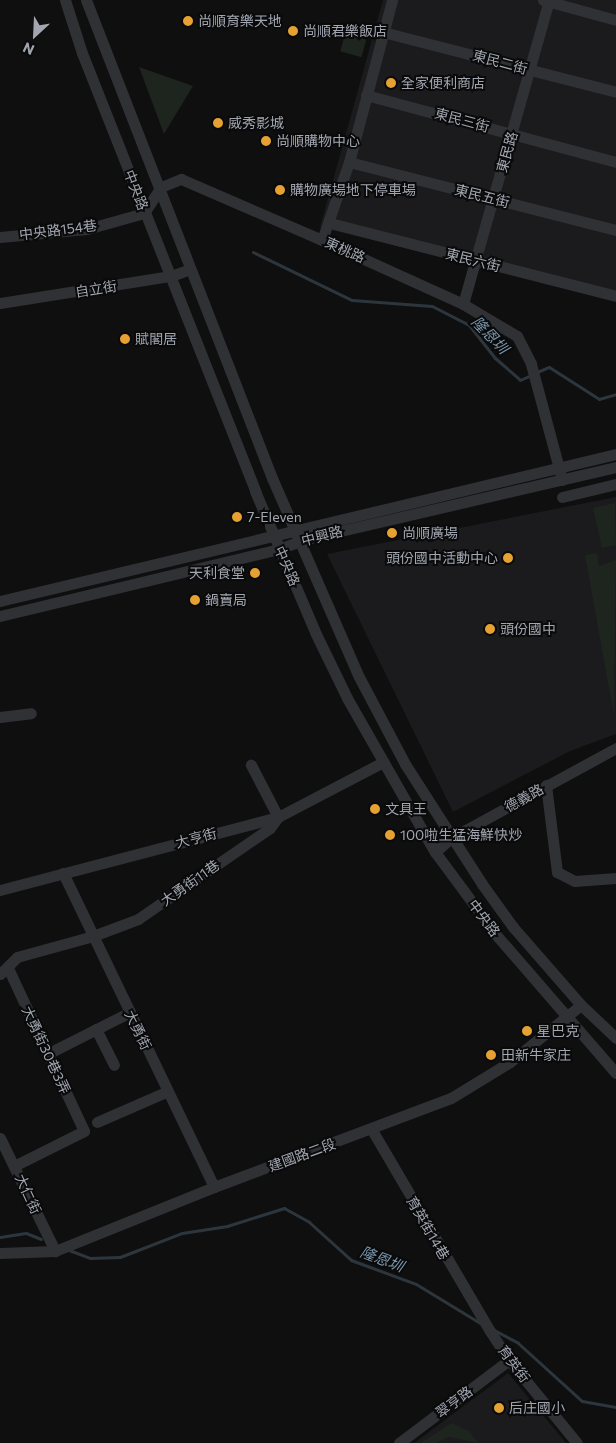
<!DOCTYPE html>
<meta charset="utf-8">
<style>
body{margin:0}
#map{position:relative;width:616px;height:1443px;overflow:hidden;background:#0f0f10;font-family:Commissioner,"Noto Sans TC",sans-serif}
div>[style]{position:absolute}
.built>*{inset:0;background:#1b1b1d}
.green>*{inset:0;background:#1e241e;transform-origin:0 0}
.stream>*{height:3px;margin:-1.5px;padding:0 1.5px;transform-origin:1.5px;border-radius:1.5px;background:#2d363c}
.minor>*{height:11px;margin:-5.5px;padding:0 5.5px;transform-origin:5.5px;border-radius:5.5px;background:#303135}
.dots>*{width:14px;height:14px;translate:-50% -50%;box-sizing:border-box;border:2px solid #0a0a0b;border-radius:50%}
span{translate:-50% -50%;white-space:nowrap;text-align:center;line-height:1.15;-webkit-text-stroke:4px #0a0a0b;paint-order:stroke}
.poi-label{font-size:14px;color:#a1a6b0}
.left{translate:0 -50%;text-align:left}
.right{translate:-100% -50%;text-align:right}
.street-label{font-size:14px;color:#a1a6b0}
.water-label{font-size:15px;color:#7995aa;font-style:italic}
.north{position:absolute;left:10px;top:10px;width:50px;height:50px;-webkit-text-stroke:4px #0a0a0b;paint-order:stroke;rotate:205deg;font-size:14px;font-weight:700;line-height:20px;text-align:center;color:#a1a6b0}
.north::after{content:'';display:block;margin:auto;width:18px;height:22px;background:#a1a6b0;clip-path:polygon(50% 0,100% 100%,50% 72%,0 100%)}
</style>
<div id="map">
<div class="built">
<i style="clip-path:polygon(383px 0,616px 0,616px 300px,320px 227px)"></i>
<i style="clip-path:polygon(616px 497px,616px 734px,570px 751px,453px 812px,327px 554px)"></i>
<i style="clip-path:polygon(508px 1373px,566px 1443px,414px 1443px)"></i>
</div>
<div class="green">
<i style="left:346px;top:31px;width:22px;height:21px;rotate:16deg"></i>
<i style="clip-path:polygon(139px 67px,193px 86px,164px 134px)"></i>
<i style="clip-path:polygon(615px 503px,616px 545px,602px 548px,593px 508px)"></i>
<i style="clip-path:polygon(597px 553px,599px 566px,616px 560px,614px 716px,585px 555px)"></i>
<i style="clip-path:polygon(452px 1423px,469px 1431px,478px 1443px,449px 1437px,436px 1443px,421px 1443px)"></i>
</div>
<div class="stream">
<i style="left:253px;top:252px;width:110px;rotate:25.9deg"></i>
<i style="left:352px;top:300px;width:80px;rotate:4.3deg"></i>
<i style="left:432px;top:306px;width:42px;rotate:27.2deg"></i>
<i style="left:469px;top:325px;width:42px;rotate:51.8deg"></i>
<i style="left:495px;top:358px;width:33px;rotate:41deg"></i>
<i style="left:520px;top:380px;width:12px;rotate:-24deg"></i>
<i style="left:537px;top:372px;width:13px;rotate:-23deg"></i>
<i style="left:549px;top:367px;width:59px;rotate:32.6deg"></i>
<i style="left:599px;top:399px;width:18px;rotate:-16deg"></i>
<i style="left:0;top:1237px;width:26px;rotate:-9deg"></i>
<i style="left:26px;top:1233px;width:16px;rotate:22deg"></i>
<i style="left:69px;top:1250px;width:22px;rotate:21deg"></i>
<i style="left:90px;top:1258px;width:30px;rotate:-2deg"></i>
<i style="left:120px;top:1257px;width:66px;rotate:-21.2deg"></i>
<i style="left:182px;top:1233px;width:46px;rotate:-8.8deg"></i>
<i style="left:227px;top:1226px;width:60px;rotate:-17.5deg"></i>
<i style="left:284px;top:1208px;width:29px;rotate:29deg"></i>
<i style="left:309px;top:1222px;width:57px;rotate:42.1deg"></i>
<i style="left:351px;top:1260px;width:69px;rotate:20.3deg"></i>
<i style="left:416px;top:1284px;width:75px;rotate:31.4deg"></i>
<i style="left:494px;top:1330px;width:27px;rotate:28deg"></i>
<i style="left:518px;top:1343px;width:86px;rotate:42.2deg"></i>
<i style="left:582px;top:1401px;width:35px;rotate:10deg"></i>
</div>
<div class="minor">
<i style="left:65px;top:0;width:56px;rotate:72.2deg"></i>
<i style="left:82px;top:53px;width:471px;rotate:68.4deg"></i>
<i style="left:255px;top:491px;width:153px;rotate:66.9deg"></i>
<i style="left:315px;top:632px;width:73px;rotate:64.1deg"></i>
<i style="left:347px;top:698px;width:177px;rotate:60.3deg"></i>
<i style="left:435px;top:852px;width:106px;rotate:53.5deg"></i>
<i style="left:498px;top:937px;width:180px;rotate:49.1deg"></i>
<i style="left:86px;top:0;width:513px;rotate:68.74deg"></i>
<i style="left:272px;top:478px;width:217px;rotate:66.4deg"></i>
<i style="left:359px;top:677px;width:98px;rotate:62.1deg"></i>
<i style="left:405px;top:764px;width:143px;rotate:57.3deg"></i>
<i style="left:482px;top:884px;width:53px;rotate:54.2deg"></i>
<i style="left:513px;top:927px;width:103px;rotate:48.9deg"></i>
<i style="left:581px;top:1005px;width:48px;rotate:43.3deg"></i>
<i style="left:543px;top:0;width:76px;rotate:15.3deg"></i>
<i style="left:383px;top:32px;width:241px;rotate:14.4deg"></i>
<i style="left:366px;top:95px;width:259px;rotate:15deg"></i>
<i style="left:349px;top:162px;width:276px;rotate:14.3deg"></i>
<i style="left:330px;top:223px;width:295px;rotate:14.3deg"></i>
<i style="left:0;top:237px;width:87px;rotate:-5.3deg"></i>
<i style="left:87px;top:229px;width:59px;rotate:-15.7deg"></i>
<i style="left:144px;top:213px;width:31px;rotate:-57deg"></i>
<i style="left:161px;top:187px;width:22px;rotate:-22deg"></i>
<i style="left:181px;top:179px;width:154px;rotate:23.4deg"></i>
<i style="left:322px;top:240px;width:155px;rotate:24.4deg"></i>
<i style="left:463px;top:304px;width:63px;rotate:30.7deg"></i>
<i style="left:517px;top:336px;width:31px;rotate:63deg"></i>
<i style="left:531px;top:364px;width:120px;rotate:75deg"></i>
<i style="left:322px;top:240px;width:83px;rotate:-70.9deg"></i>
<i style="left:349px;top:162px;width:168px;rotate:-75.1deg"></i>
<i style="left:0;top:303px;width:173px;rotate:-9deg"></i>
<i style="left:171px;top:276px;width:20px;rotate:-20deg"></i>
<i style="left:463px;top:304px;width:316px;rotate:-74.2deg"></i>
<i style="left:562px;top:497px;width:56px;rotate:-13.5deg"></i>
<i style="left:0;top:601px;width:633px;rotate:-13.42deg"></i>
<i style="left:0;top:616px;width:287px;rotate:-13.5deg"></i>
<i style="left:279px;top:549px;width:25px;rotate:-21deg"></i>
<i style="left:302px;top:540px;width:322px;rotate:-13.1deg"></i>
<i style="left:0;top:717px;width:31px;rotate:-7deg"></i>
<i style="left:546px;top:785px;width:88px;rotate:82.8deg"></i>
<i style="left:557px;top:872px;width:20px;rotate:27deg"></i>
<i style="left:575px;top:881px;width:41px;rotate:-4.2deg"></i>
<i style="left:435px;top:852px;width:21px;rotate:-41deg"></i>
<i style="left:451px;top:838px;width:188px;rotate:-28.6deg"></i>
<i style="left:63px;top:873px;width:348px;rotate:64.3deg"></i>
<i style="left:0;top:890px;width:287px;rotate:-14.7deg"></i>
<i style="left:278px;top:817px;width:119px;rotate:-27.6deg"></i>
<i style="left:8px;top:968px;width:180px;rotate:65deg"></i>
<i style="left:84px;top:1131px;width:78px;rotate:153.4deg"></i>
<i style="left:0;top:974px;width:24px;rotate:-45deg"></i>
<i style="left:17px;top:957px;width:79px;rotate:-15.4deg"></i>
<i style="left:93px;top:936px;width:48px;rotate:-20.7deg"></i>
<i style="left:138px;top:919px;width:160px;rotate:-34.6deg"></i>
<i style="left:270px;top:828px;width:14px;rotate:-54deg"></i>
<i style="left:278px;top:817px;width:59px;rotate:-117.4deg"></i>
<i style="left:96px;top:1029px;width:40px;rotate:63.4deg"></i>
<i style="left:47px;top:1054px;width:93px;rotate:-26.8deg"></i>
<i style="left:97px;top:1122px;width:77px;rotate:-23.6deg"></i>
<i style="left:372px;top:1130px;width:233px;rotate:59.6deg"></i>
<i style="left:490px;top:1331px;width:35px;rotate:57deg"></i>
<i style="left:509px;top:1360px;width:107px;rotate:50.7deg"></i>
<i style="left:0;top:1138px;width:126px;rotate:64deg"></i>
<i style="left:0;top:1253px;width:55px;rotate:-2.1deg"></i>
<i style="left:55px;top:1251px;width:171px;rotate:-21.9deg"></i>
<i style="left:214px;top:1187px;width:253px;rotate:-20.6deg"></i>
<i style="left:451px;top:1098px;width:69px;rotate:-31.4deg"></i>
<i style="left:510px;top:1062px;width:91px;rotate:-38.8deg"></i>
<i style="left:399px;top:1443px;width:138px;rotate:-37deg"></i>
</div>
<div class="dots">
<i style="left:188px;top:21px;background:#e5a232"></i>
<i style="left:293px;top:31px;background:#e5a232"></i>
<i style="left:391px;top:83px;background:#e5a232"></i>
<i style="left:218px;top:123px;background:#e5a232"></i>
<i style="left:266px;top:141px;background:#e5a232"></i>
<i style="left:280px;top:190px;background:#e5a232"></i>
<i style="left:125px;top:339px;background:#e5a232"></i>
<i style="left:237px;top:517px;background:#e5a232"></i>
<i style="left:392px;top:533px;background:#e5a232"></i>
<i style="left:508px;top:558px;background:#e5a232"></i>
<i style="left:255px;top:573px;background:#e5a232"></i>
<i style="left:195px;top:600px;background:#e5a232"></i>
<i style="left:490px;top:629px;background:#e5a232"></i>
<i style="left:375px;top:809px;background:#e5a232"></i>
<i style="left:390px;top:835px;background:#e5a232"></i>
<i style="left:527px;top:1031px;background:#e5a232"></i>
<i style="left:491px;top:1055px;background:#e5a232"></i>
<i style="left:499px;top:1408px;background:#e5a232"></i>
</div>
<div class="poi-label">
<span class="left" style="left:198px;top:21px">尚順育樂天地</span>
<span class="left" style="left:303px;top:31px">尚順君樂飯店</span>
<span class="left" style="left:401px;top:83px">全家便利商店</span>
<span class="left" style="left:228px;top:123px">威秀影城</span>
<span class="left" style="left:276px;top:141px">尚順購物中心</span>
<span class="left" style="left:290px;top:190px">購物廣場地下停車場</span>
<span class="left" style="left:135px;top:339px">賦閣居</span>
<span class="left" style="left:247px;top:517px">7-Eleven</span>
<span class="left" style="left:402px;top:533px">尚順廣場</span>
<span class="right" style="left:498px;top:558px">頭份國中活動中心</span>
<span class="right" style="left:245px;top:573px">天利食堂</span>
<span class="left" style="left:205px;top:600px">鍋賣局</span>
<span class="left" style="left:500px;top:629px">頭份國中</span>
<span class="left" style="left:385px;top:809px">文具王</span>
<span class="left" style="left:400px;top:835px">100啦生猛海鮮快炒</span>
<span class="left" style="left:537px;top:1031px">星巴克</span>
<span class="left" style="left:501px;top:1055px">田新牛家庄</span>
<span class="left" style="left:509px;top:1408px">后庄國小</span>
</div>
<div class="street-label">
<span style="left:500px;top:62px;rotate:15deg">東民二街</span>
<span style="left:462px;top:120px;rotate:15deg">東民三街</span>
<span style="left:507px;top:152px;rotate:-74deg">東民路</span>
<span style="left:136px;top:190px;rotate:69deg">中央路</span>
<span style="left:482px;top:196px;rotate:14deg">東民五街</span>
<span style="left:58px;top:230px;rotate:-7deg">中央路154巷</span>
<span style="left:345px;top:250px;rotate:24deg">東桃路</span>
<span style="left:473px;top:260px;rotate:14deg">東民六街</span>
<span style="left:96px;top:289px;rotate:-9deg">自立街</span>
<span style="left:322px;top:536px;rotate:-14deg">中興路</span>
<span style="left:287px;top:566px;rotate:66deg">中央路</span>
<span style="left:524px;top:798px;rotate:-29deg">德義路</span>
<span style="left:196px;top:838px;rotate:-14deg">大亨街</span>
<span style="left:190px;top:883px;rotate:-35deg">大勇街11巷</span>
<span style="left:484px;top:918px;rotate:53deg">中央路</span>
<span style="left:138px;top:1030px;rotate:64deg">大勇街</span>
<span style="left:46px;top:1050px;rotate:65deg">大勇街30巷3弄</span>
<span style="left:302px;top:1155px;rotate:-20deg">建國路二段</span>
<span style="left:28px;top:1194px;rotate:65deg">大仁街</span>
<span style="left:428px;top:1228px;rotate:60deg">育英街14巷</span>
<span style="left:514px;top:1364px;rotate:53deg">育英街</span>
<span style="left:454px;top:1402px;rotate:-37deg">翠亨路</span>
</div>
<div class="water-label">
<span style="left:490px;top:335px;rotate:46deg">隆恩圳</span>
<span style="left:382px;top:1259px;rotate:21deg">隆恩圳</span>
</div>
<div class="north">N</div>
</div>
